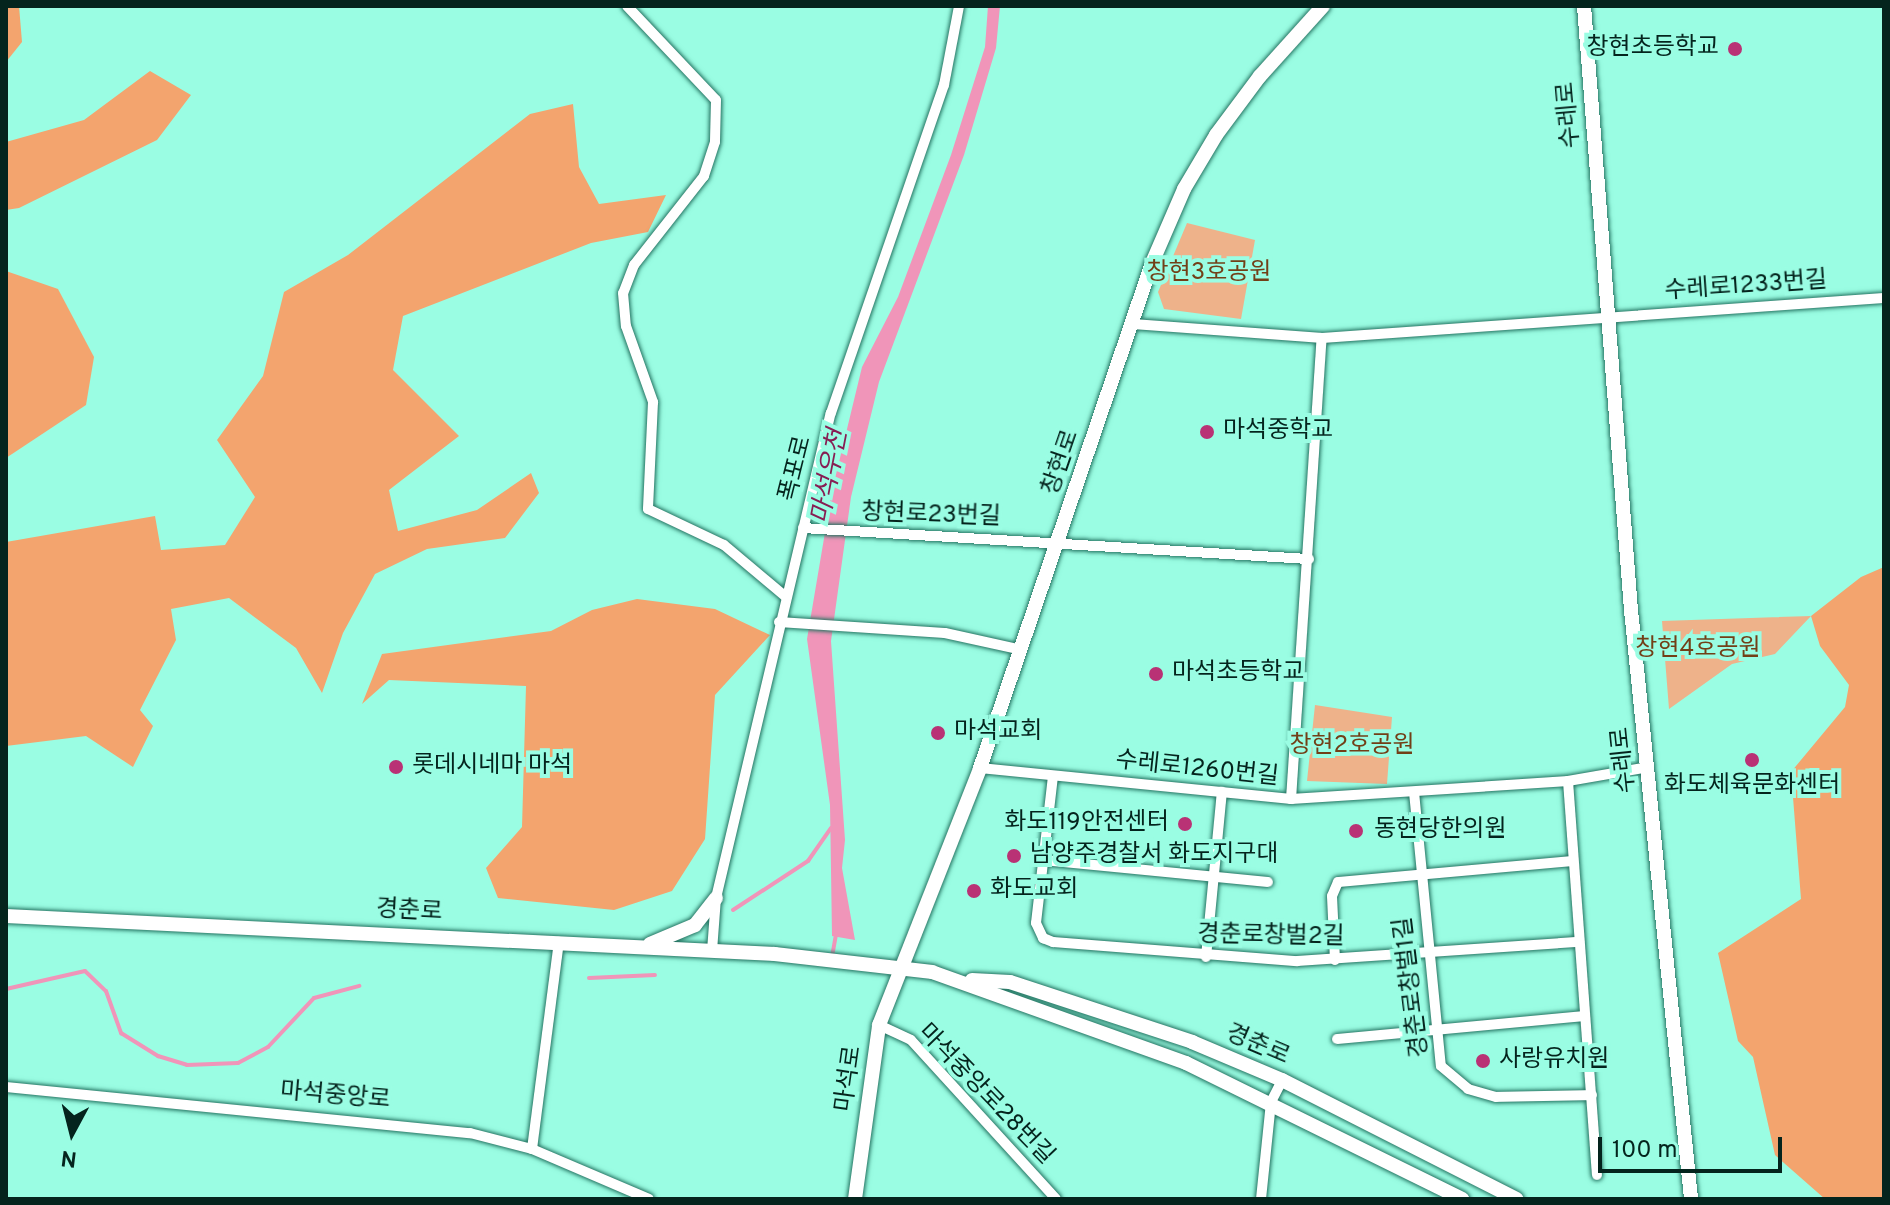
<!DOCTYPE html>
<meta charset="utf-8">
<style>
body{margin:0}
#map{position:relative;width:1890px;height:1205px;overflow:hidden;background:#9afde3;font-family:Overpass,"Noto Sans KR",sans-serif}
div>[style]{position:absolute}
.green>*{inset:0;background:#eeb28a}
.forest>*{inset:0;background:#f3a46e}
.water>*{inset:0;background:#f095b9}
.stream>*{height:4px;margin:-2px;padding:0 2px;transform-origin:2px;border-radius:2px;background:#f095b9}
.roads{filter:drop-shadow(0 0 2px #257462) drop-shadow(0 0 2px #257462)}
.street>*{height:10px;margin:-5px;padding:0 5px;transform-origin:5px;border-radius:5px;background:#fff}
.secondary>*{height:14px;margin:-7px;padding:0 7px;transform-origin:7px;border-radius:7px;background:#fff}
.dots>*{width:22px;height:22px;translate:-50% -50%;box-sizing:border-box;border:4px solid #9afde3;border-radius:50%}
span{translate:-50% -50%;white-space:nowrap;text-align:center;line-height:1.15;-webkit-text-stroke:8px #9afde3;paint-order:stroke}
.poi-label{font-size:24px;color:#04241d}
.right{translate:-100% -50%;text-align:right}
.left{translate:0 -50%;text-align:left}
.street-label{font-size:24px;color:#04241d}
.park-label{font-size:24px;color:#723f17}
.water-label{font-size:26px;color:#871e53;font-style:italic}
.frame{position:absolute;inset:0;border:8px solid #04241d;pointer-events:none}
.north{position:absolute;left:32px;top:1093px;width:80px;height:80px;-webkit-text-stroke:6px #9afde3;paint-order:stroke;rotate:187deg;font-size:22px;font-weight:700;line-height:32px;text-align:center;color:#04241d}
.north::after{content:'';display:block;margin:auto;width:28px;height:36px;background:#04241d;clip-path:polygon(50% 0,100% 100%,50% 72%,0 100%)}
.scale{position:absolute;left:1598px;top:1137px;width:184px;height:36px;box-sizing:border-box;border:4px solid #04241d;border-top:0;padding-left:10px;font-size:24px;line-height:28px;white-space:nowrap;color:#04241d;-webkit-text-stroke:6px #9afde3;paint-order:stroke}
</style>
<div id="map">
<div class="green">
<i style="clip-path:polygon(1187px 223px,1255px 240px,1241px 319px,1164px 309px,1158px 292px)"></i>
<i style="clip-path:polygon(1811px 616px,1775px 654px,1732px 664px,1669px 709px,1662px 621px)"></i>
<i style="clip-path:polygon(1315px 705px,1392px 717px,1387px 784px,1307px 781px)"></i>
</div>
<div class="forest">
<i style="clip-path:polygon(6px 6px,19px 6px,22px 42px,6px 62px)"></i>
<i style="clip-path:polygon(150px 71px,191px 95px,157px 140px,19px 208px,6px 210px,6px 142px,84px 120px)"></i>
<i style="clip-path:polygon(573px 104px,579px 167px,599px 204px,666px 195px,648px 232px,591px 243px,403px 316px,393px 370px,459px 436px,389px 490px,398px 531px,477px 510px,531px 473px,539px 493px,505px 538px,427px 549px,375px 574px,343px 633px,322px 693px,296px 648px,229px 598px,171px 609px,176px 640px,140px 710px,153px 726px,133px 767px,86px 736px,6px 746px,6px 542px,155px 516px,161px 550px,225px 545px,255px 497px,217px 440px,263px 376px,284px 292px,348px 255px,530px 114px)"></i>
<i style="clip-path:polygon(6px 271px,58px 289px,94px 357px,86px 405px,6px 458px)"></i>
<i style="clip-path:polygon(1884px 567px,1884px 1199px,1825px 1199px,1775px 1155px,1753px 1057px,1738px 1041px,1718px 953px,1801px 899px,1791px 772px,1845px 707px,1849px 685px,1820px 646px,1811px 616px,1861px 577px)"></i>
<i style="clip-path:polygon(637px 599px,715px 609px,770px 635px,715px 695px,705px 839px,672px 891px,614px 910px,498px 898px,486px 868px,522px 827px,526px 686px,389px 680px,362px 704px,382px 654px,551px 631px,592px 610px)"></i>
</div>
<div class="water">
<i style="clip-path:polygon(988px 6px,1000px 6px,996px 48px,964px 155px,879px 382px,851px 497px,831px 641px,845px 840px,842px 868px,855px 940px,832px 936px,830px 805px,807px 639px,832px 491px,862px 367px,898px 297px,951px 155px,985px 47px)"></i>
</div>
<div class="stream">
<i style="left:733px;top:910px;width:90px;rotate:-33.2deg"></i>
<i style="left:808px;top:861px;width:40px;rotate:-55.1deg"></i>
<i style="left:832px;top:957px;width:23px;rotate:-80deg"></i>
<i style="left:589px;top:978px;width:66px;rotate:-2.6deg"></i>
<i style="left:6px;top:989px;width:81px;rotate:-12.8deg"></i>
<i style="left:85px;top:971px;width:29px;rotate:44deg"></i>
<i style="left:106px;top:991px;width:45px;rotate:70.3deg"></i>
<i style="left:121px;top:1033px;width:44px;rotate:31.9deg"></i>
<i style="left:158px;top:1056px;width:30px;rotate:17deg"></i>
<i style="left:187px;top:1065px;width:51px;rotate:-2.2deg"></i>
<i style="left:238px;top:1063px;width:34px;rotate:-28deg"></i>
<i style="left:268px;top:1047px;width:67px;rotate:-46.8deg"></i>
<i style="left:314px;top:998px;width:47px;rotate:-14.9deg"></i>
</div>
<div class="roads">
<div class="street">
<i style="left:627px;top:6px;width:129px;rotate:46.6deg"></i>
<i style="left:716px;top:100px;width:42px;rotate:91.4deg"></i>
<i style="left:715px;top:142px;width:36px;rotate:108deg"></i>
<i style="left:704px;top:176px;width:113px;rotate:128.2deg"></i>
<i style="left:634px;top:265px;width:30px;rotate:111deg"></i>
<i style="left:623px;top:293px;width:33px;rotate:85deg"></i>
<i style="left:626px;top:326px;width:81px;rotate:70.4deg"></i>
<i style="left:653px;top:402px;width:107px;rotate:92.7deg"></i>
<i style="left:648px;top:509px;width:84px;rotate:25.3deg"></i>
<i style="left:724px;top:545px;width:81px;rotate:40deg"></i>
<i style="left:1133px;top:324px;width:190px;rotate:4.2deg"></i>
<i style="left:1322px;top:338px;width:563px;rotate:-4.07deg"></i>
<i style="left:803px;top:528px;width:507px;rotate:3.51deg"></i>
<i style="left:779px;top:622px;width:166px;rotate:3.8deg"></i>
<i style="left:945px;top:633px;width:75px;rotate:12.4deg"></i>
<i style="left:980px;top:768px;width:313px;rotate:5.7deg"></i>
<i style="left:1291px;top:799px;width:278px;rotate:-3.7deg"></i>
<i style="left:1568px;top:781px;width:82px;rotate:-9.8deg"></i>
<i style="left:1053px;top:776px;width:148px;rotate:96.6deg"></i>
<i style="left:1036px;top:923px;width:17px;rotate:65deg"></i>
<i style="left:1043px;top:938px;width:11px;rotate:22deg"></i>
<i style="left:1053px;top:942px;width:245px;rotate:4.5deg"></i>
<i style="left:1297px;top:961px;width:283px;rotate:-3.9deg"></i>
<i style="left:1568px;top:781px;width:395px;rotate:85.8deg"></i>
<i style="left:1414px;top:792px;width:275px;rotate:84.4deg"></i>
<i style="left:1441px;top:1066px;width:35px;rotate:40deg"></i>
<i style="left:1468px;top:1089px;width:29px;rotate:16deg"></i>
<i style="left:1496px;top:1097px;width:96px;rotate:-1.2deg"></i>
<i style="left:1291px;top:799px;width:462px;rotate:-86.2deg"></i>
<i style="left:1043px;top:860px;width:226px;rotate:5.6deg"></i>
<i style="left:712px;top:951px;width:53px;rotate:-85.7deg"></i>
<i style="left:716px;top:898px;width:498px;rotate:-76.7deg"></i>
<i style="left:831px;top:413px;width:347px;rotate:-71deg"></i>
<i style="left:944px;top:85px;width:80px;rotate:-79.2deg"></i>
<i style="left:1206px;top:957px;width:166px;rotate:-84.5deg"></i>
<i style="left:1335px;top:960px;width:64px;rotate:-92.7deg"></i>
<i style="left:1332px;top:896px;width:15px;rotate:-67deg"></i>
<i style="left:1338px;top:882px;width:236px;rotate:-5.1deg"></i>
<i style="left:879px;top:1025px;width:35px;rotate:25deg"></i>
<i style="left:911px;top:1040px;width:215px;rotate:47.6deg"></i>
<i style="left:1337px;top:1039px;width:249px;rotate:-5.3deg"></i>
<i style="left:6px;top:1087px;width:466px;rotate:5.7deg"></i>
<i style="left:470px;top:1133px;width:64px;rotate:14.5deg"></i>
<i style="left:532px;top:1149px;width:127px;rotate:23.1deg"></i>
<i style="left:532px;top:1149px;width:209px;rotate:-82.6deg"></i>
<i style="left:1261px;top:1199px;width:98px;rotate:-84.1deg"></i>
<i style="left:1271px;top:1102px;width:25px;rotate:-63deg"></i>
</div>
<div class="secondary">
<i style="left:1584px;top:6px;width:606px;rotate:85.55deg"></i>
<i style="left:1631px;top:610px;width:592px;rotate:84.18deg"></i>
<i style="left:6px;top:916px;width:770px;rotate:2.83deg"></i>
<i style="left:775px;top:954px;width:158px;rotate:6.5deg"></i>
<i style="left:932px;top:972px;width:270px;rotate:19.7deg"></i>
<i style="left:1186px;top:1063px;width:308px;rotate:26.2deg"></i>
<i style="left:650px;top:944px;width:49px;rotate:-22.9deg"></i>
<i style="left:695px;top:925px;width:34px;rotate:-52deg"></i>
<i style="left:972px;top:980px;width:38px;rotate:3deg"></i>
<i style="left:1010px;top:982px;width:192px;rotate:18.2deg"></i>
<i style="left:1192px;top:1042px;width:98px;rotate:22.9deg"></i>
<i style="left:1282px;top:1080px;width:263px;rotate:26.9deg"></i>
<i style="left:855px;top:1199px;width:176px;rotate:-82.1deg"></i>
<i style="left:879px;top:1025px;width:276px;rotate:-68.5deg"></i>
<i style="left:980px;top:768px;width:533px;rotate:-71.19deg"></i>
<i style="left:1152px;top:263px;width:81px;rotate:-66.6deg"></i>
<i style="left:1184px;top:189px;width:63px;rotate:-59.3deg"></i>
<i style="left:1216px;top:135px;width:74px;rotate:-53.3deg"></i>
<i style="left:1260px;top:76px;width:94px;rotate:-48deg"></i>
</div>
</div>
<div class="dots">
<i style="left:1735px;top:49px;background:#b93275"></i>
<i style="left:1207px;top:432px;background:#b93275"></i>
<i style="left:1156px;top:674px;background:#b93275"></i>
<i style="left:938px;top:733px;background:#b93275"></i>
<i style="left:1752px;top:760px;background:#b93275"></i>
<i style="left:396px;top:767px;background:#b93275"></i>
<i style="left:1185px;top:824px;background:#b93275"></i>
<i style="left:1356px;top:831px;background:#b93275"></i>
<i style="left:1014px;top:856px;background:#b93275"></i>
<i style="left:974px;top:891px;background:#b93275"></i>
<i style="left:1483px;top:1061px;background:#b93275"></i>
</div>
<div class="poi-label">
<span class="right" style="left:1719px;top:49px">창현초등학교</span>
<span class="left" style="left:1223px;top:432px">마석중학교</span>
<span class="left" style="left:1172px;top:674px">마석초등학교</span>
<span class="left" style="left:954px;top:733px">마석교회</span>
<span class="left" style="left:412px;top:767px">롯데시네마 마석</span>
<span style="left:1752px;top:787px">화도체육문화센터</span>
<span class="right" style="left:1169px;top:824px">화도119안전센터</span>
<span class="left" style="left:1374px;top:831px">동현당한의원</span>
<span class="left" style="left:1030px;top:856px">남양주경찰서 화도지구대</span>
<span class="left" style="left:990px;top:891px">화도교회</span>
<span class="left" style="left:1499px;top:1061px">사랑유치원</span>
</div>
<div class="street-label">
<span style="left:1570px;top:115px;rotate:-95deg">수레로</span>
<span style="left:1746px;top:287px;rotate:-4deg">수레로1233번길</span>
<span style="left:1062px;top:463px;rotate:-71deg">창현로</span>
<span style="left:797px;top:469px;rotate:-76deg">폭포로</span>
<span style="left:931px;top:516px;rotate:2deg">창현로23번길</span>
<span style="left:1625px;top:760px;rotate:-96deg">수레로</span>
<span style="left:1197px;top:770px;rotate:6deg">수레로1260번길</span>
<span style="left:409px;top:912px;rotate:3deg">경춘로</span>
<span style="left:1271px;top:937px;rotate:1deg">경춘로창벌2길</span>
<span style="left:1413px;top:987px;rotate:-97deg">경춘로창벌1길</span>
<span style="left:1257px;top:1046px;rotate:23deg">경춘로</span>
<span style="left:850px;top:1079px;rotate:-82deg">마석로</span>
<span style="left:985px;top:1095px;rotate:46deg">마석중앙로28번길</span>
<span style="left:335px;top:1097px;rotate:5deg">마석중앙로</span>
</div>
<div class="park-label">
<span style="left:1209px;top:274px">창현3호공원</span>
<span style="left:1698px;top:650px">창현4호공원</span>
<span style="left:1352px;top:747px">창현2호공원</span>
</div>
<div class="water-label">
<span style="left:831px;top:477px;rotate:-79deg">마석우천</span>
</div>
<div class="frame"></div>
<div class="north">N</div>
<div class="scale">100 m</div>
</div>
